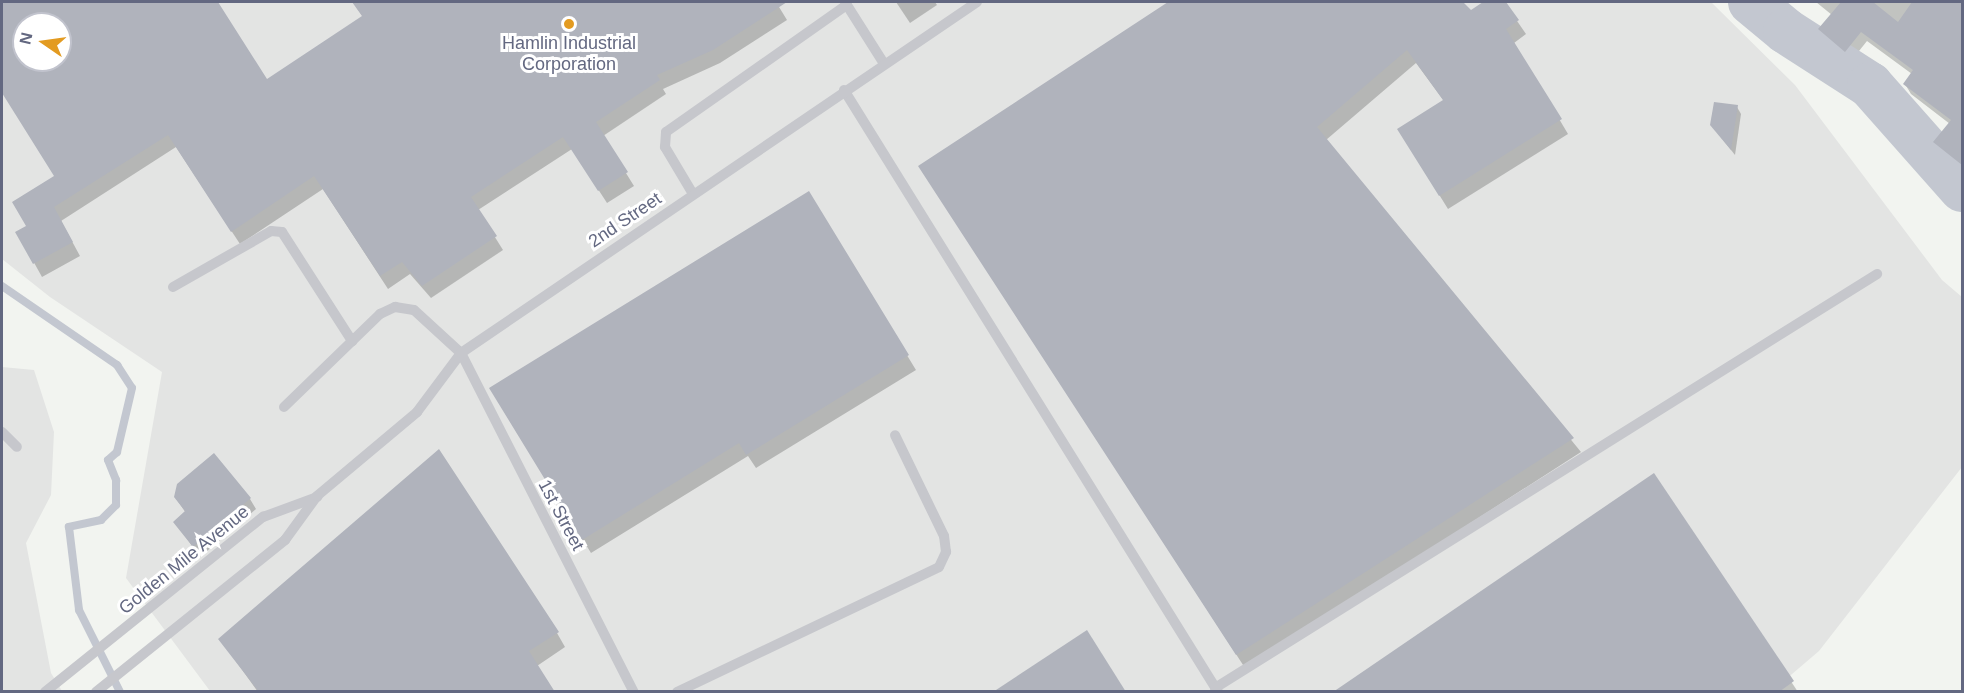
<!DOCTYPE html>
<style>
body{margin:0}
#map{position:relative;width:1964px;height:693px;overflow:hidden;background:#f2f4f0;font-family:Helvetica,sans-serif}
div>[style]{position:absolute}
.built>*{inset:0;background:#e3e4e3}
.shadow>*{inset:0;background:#0003}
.stream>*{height:8px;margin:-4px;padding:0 4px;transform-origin:4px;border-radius:4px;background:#c3c7d0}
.river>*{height:46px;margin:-23px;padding:0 23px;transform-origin:23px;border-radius:23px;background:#c3c7d0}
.building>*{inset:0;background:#b0b3bc}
.lane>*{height:10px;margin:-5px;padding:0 5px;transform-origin:5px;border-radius:5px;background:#c6c7cc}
.dots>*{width:16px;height:16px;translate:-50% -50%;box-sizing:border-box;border:3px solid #fff;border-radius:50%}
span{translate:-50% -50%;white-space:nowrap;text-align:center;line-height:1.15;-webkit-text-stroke:6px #fff;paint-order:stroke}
.poi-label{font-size:18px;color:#636881}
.street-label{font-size:18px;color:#636881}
.frame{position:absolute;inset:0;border:3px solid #636881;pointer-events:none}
.north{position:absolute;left:12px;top:12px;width:60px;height:60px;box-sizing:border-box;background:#fff;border:2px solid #c1c3cd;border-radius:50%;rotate:283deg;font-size:16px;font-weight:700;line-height:24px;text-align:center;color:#636881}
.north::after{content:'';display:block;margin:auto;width:21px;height:27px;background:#e39b21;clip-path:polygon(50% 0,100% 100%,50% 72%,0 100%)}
</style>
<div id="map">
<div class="built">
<i style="clip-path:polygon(evenodd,2px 2px,1711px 2px,1795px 85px,1942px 280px,1962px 297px,1962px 467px,1819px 651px,1772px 691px,210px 691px,126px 578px,162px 372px,50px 297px,2px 259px,2px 2px,24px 24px,60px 24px,60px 60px,24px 60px,24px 24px)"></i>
<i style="clip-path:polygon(2px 367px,34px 370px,54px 432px,51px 495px,26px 543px,51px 673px,62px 691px,2px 692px)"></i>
</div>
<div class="shadow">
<i style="clip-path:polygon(evenodd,2px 2px,217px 2px,266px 81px,363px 17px,353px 2px,776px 2px,787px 20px,720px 63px,663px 89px,666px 94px,603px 136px,634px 186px,607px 203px,572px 149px,478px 210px,503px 250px,431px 298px,410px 274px,388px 289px,323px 189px,240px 244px,176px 147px,61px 221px,80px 256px,42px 277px,17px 232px,28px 226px,55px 176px,2px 91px,2px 2px,24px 24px,60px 24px,60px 60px,24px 60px,24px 24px)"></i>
<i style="clip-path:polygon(896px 2px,935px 2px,937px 5px,910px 23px)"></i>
<i style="clip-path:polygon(1171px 2px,1462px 2px,1471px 13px,1486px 2px,1504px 2px,1526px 34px,1514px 43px,1568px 134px,1448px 209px,1407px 143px,1444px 101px,1416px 63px,1326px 140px,1581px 452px,1245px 668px,920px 166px)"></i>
<i style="clip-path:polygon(1816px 2px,1962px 2px,1962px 170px,1941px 153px,1935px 143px,1950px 124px,1911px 94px,1905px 84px,1912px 74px,1867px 41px,1851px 61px,1826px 39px,1820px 29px,1832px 15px)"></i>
<i style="clip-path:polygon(1737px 107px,1741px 114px,1735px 155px,1711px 125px)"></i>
<i style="clip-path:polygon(809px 194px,916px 370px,756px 468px,748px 456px,591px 553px,499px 403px)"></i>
<i style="clip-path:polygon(1654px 475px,1798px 692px,1336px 692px)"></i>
<i style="clip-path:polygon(175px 497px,250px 499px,256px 509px,200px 557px,175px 522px,186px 513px)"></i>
<i style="clip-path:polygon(557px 633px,565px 647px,537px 666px,553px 692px,258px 692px,220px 639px)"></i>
</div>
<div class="stream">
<i style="left:2px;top:286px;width:140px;rotate:34.5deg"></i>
<i style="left:117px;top:365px;width:27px;rotate:57deg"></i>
<i style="left:132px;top:388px;width:66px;rotate:103.2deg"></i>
<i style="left:117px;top:452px;width:12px;rotate:138deg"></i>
<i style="left:108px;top:460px;width:22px;rotate:68deg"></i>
<i style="left:116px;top:480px;width:25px;rotate:90deg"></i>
<i style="left:116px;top:505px;width:21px;rotate:135deg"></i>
<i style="left:101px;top:520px;width:33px;rotate:168deg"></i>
<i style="left:69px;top:527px;width:84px;rotate:83.1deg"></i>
<i style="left:79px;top:610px;width:92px;rotate:63.4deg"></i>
</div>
<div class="river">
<i style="left:1751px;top:2px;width:45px;rotate:39.6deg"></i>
<i style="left:1786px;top:31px;width:100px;rotate:32.7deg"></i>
<i style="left:1870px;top:85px;width:139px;rotate:48.5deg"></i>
</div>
<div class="building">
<i style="clip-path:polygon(evenodd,2px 2px,218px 2px,267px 79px,362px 16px,352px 2px,787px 2px,713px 50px,657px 75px,660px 80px,596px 122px,628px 172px,598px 191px,563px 137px,471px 197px,497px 236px,422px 286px,402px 262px,380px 276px,314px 176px,231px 232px,168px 135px,54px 207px,73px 242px,33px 264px,15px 232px,26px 226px,12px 202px,54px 176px,2px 93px,2px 2px,24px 24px,60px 24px,60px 60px,24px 60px,24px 24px)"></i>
<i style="clip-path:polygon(1168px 2px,1463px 2px,1471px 10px,1483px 2px,1506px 2px,1519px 20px,1506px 29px,1562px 119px,1439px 196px,1397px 129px,1443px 100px,1407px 50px,1317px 127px,1574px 438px,1236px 655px,918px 166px)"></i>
<i style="clip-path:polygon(1841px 2px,1873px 2px,1898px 22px,1912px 2px,1962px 2px,1962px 165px,1933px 142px,1951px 120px,1903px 84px,1913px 70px,1861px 32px,1845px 52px,1818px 29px)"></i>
<i style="clip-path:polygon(1714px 102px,1738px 105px,1731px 150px,1710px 125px)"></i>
<i style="clip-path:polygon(809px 191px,909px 355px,746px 455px,739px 443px,582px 540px,489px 388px)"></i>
<i style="clip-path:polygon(439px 449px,559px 632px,529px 651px,555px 692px,259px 692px,218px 639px)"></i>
<i style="clip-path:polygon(214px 453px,251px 498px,193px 547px,173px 522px,185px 511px,174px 497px,177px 484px)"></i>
<i style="clip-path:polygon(1654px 473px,1794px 681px,1779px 692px,1333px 692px)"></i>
<i style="clip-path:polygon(1087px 630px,1126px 692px,993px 692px)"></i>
</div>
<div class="lane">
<i style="left:845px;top:2px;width:71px;rotate:57.7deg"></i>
<i style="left:844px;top:90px;width:709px;rotate:58.15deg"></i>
<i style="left:693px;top:194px;width:55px;rotate:-120.8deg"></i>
<i style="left:665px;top:147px;width:15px;rotate:-86deg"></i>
<i style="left:666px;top:132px;width:221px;rotate:-35.1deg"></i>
<i style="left:173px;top:287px;width:113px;rotate:-29.7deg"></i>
<i style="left:271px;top:231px;width:11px;rotate:5deg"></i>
<i style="left:282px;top:232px;width:130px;rotate:57.3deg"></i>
<i style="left:284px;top:407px;width:134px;rotate:-44.1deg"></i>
<i style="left:380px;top:314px;width:17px;rotate:-25deg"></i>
<i style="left:395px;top:307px;width:19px;rotate:9deg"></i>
<i style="left:414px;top:310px;width:64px;rotate:42.5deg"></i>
<i style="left:461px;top:353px;width:381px;rotate:63deg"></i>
<i style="left:2px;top:432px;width:21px;rotate:45deg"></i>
<i style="left:1215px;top:688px;width:781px;rotate:-32.02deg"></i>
<i style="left:45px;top:692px;width:280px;rotate:-38.8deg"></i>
<i style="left:263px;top:517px;width:58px;rotate:-20.3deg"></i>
<i style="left:96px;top:692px;width:243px;rotate:-38.8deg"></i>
<i style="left:285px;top:540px;width:54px;rotate:-54deg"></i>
<i style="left:317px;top:496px;width:131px;rotate:-40deg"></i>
<i style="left:417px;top:412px;width:74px;rotate:-53.3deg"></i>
<i style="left:461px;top:353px;width:624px;rotate:-34.22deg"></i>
<i style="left:677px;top:692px;width:290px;rotate:-25.5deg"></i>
<i style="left:939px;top:567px;width:17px;rotate:-65deg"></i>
<i style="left:946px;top:552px;width:16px;rotate:-97deg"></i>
<i style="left:944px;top:536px;width:112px;rotate:-115.9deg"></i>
</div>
<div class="dots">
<i style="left:569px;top:24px;background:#e39b21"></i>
</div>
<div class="poi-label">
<span style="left:569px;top:54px">Hamlin Industrial<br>Corporation</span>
</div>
<div class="street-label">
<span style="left:625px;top:220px;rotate:-34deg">2nd Street</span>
<span style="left:561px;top:515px;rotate:62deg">1st Street</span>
<span style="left:184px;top:560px;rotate:-39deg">Golden Mile Avenue</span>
</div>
<div class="frame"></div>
<div class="north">N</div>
</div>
